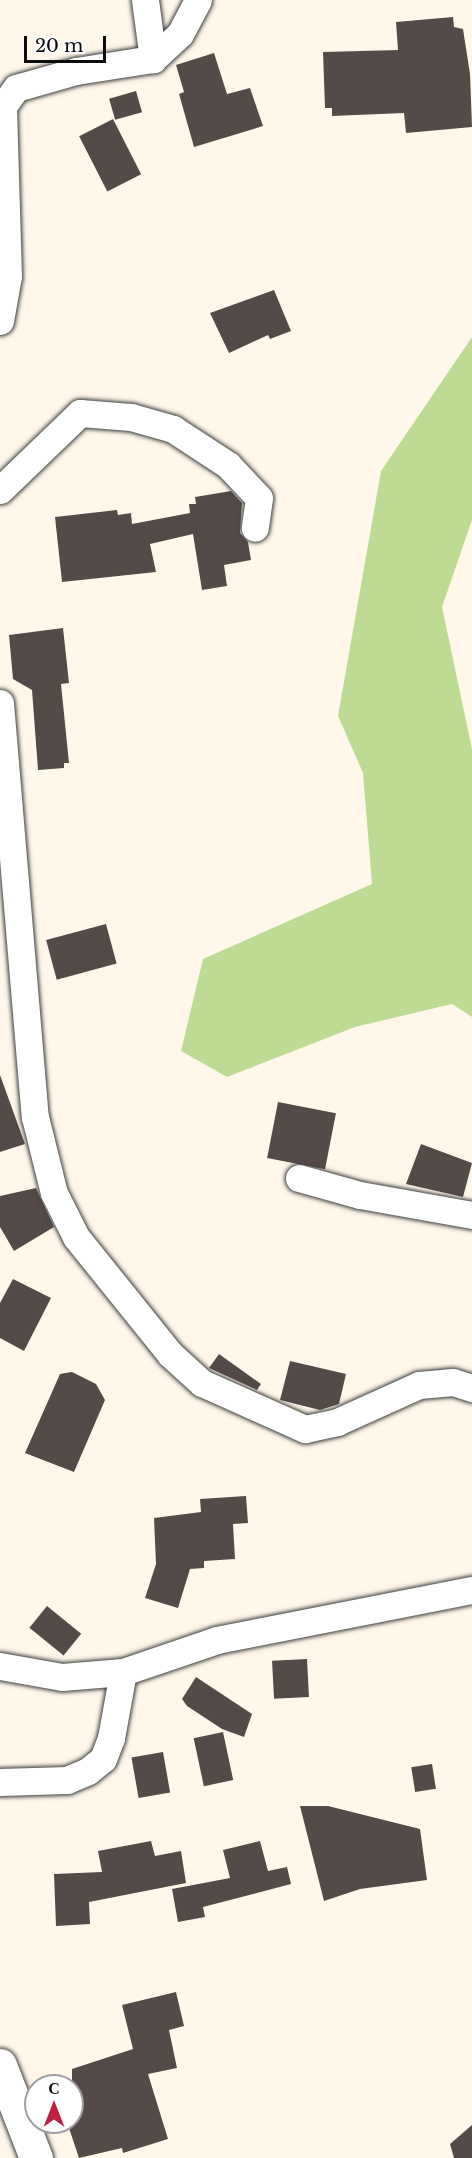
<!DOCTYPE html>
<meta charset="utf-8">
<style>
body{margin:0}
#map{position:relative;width:472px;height:2158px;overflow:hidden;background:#fff8ea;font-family:"Libre Baskerville",serif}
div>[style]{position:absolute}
.forest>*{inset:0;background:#bedb93}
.building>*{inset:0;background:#544b48;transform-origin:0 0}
.roads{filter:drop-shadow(0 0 2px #3f3f3f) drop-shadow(0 0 2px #3f3f3f)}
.minor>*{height:27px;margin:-13.5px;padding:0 13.5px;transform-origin:13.5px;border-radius:13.5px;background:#fff}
.tertiary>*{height:33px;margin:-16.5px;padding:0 16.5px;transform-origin:16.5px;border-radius:16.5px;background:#fff}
span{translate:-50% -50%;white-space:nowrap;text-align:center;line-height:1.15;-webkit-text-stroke:6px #fff;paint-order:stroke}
.north{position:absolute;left:24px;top:2074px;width:60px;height:60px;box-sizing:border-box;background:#fff;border:2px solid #9e9e9e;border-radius:50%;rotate:0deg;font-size:16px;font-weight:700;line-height:24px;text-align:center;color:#0c0c0c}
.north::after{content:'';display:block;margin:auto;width:21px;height:27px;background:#be2141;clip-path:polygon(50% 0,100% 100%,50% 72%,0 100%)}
.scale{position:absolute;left:24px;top:36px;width:82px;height:27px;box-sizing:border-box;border:3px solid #0c0c0c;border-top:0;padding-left:8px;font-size:18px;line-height:21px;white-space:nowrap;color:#0c0c0c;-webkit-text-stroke:4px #fff;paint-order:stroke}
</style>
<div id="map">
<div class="forest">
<i style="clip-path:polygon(472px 337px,472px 520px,442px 607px,472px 749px,472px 1017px,452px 1004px,355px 1027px,227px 1077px,181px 1051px,203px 959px,372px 884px,363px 773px,338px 716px,381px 471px)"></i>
</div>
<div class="building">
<i style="clip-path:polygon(453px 17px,454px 27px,463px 29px,470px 74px,472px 127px,406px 133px,404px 113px,332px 116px,332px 108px,325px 108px,323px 52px,398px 50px,396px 22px)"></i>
<i style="clip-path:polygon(214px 53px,227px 94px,250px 88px,263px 126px,194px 147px,179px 94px,184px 92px,176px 65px)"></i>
<i style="left:136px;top:91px;width:22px;height:28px;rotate:74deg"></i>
<i style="left:113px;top:119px;width:62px;height:38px;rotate:63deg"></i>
<i style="clip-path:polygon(274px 290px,291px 331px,270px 339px,268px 335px,229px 353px,210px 313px)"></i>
<i style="clip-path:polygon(231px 491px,242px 503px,240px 533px,248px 542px,251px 560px,224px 565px,227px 586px,202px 590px,193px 534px,150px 544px,156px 572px,62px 582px,55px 517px,117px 510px,118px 515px,131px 513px,132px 524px,190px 513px,189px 504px,196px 504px,195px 497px)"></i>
<i style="clip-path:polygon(63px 628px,69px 683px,61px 684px,69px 763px,64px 763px,64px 768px,38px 770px,32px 690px,13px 679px,9px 635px)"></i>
<i style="left:106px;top:924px;width:41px;height:62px;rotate:75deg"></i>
<i style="clip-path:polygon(0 1075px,25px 1144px,0 1152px)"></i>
<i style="left:278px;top:1102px;width:59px;height:57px;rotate:11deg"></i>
<i style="clip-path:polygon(421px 1144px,472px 1163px,463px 1197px,406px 1184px)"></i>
<i style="clip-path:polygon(36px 1188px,54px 1227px,14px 1251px,0 1227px,0 1196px)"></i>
<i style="clip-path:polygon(13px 1279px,51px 1298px,24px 1351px,0 1338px,0 1303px)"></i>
<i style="clip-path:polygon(219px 1354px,261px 1384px,257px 1390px,209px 1368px)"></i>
<i style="clip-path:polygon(290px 1361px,346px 1374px,339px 1404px,320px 1410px,280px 1400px)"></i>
<i style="clip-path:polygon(72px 1372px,96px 1384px,105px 1400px,74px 1472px,25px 1453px,60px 1374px)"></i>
<i style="clip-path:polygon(246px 1496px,248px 1523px,233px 1524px,235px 1559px,204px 1561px,204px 1568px,190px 1569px,178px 1608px,145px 1598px,156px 1564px,154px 1518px,201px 1512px,200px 1499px)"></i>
<i style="left:47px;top:1606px;width:44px;height:28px;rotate:39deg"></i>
<i style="left:307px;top:1659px;width:38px;height:35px;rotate:87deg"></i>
<i style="clip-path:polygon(196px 1677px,252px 1714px,244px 1737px,222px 1729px,187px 1706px,182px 1699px)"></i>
<i style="left:223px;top:1732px;width:49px;height:30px;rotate:78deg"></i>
<i style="left:163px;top:1752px;width:41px;height:32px;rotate:80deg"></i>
<i style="left:432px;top:1764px;width:25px;height:21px;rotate:81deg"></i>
<i style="clip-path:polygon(300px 1806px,328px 1806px,420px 1829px,427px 1880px,360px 1889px,324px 1901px)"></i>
<i style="clip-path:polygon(151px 1841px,155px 1856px,181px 1851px,186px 1883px,89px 1902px,90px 1924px,56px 1926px,54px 1874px,102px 1872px,98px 1851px)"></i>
<i style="clip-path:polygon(260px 1841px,268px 1871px,287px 1867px,291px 1884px,203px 1907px,205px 1917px,178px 1922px,172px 1889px,230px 1878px,223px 1850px)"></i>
<i style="clip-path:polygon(176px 1992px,184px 2026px,169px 2030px,177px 2068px,148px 2074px,168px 2139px,123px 2153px,122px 2148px,79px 2158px,68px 2125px,72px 2124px,72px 2069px,133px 2049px,122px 2005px)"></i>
<i style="clip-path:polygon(472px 2125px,472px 2158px,454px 2158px,450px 2144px)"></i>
</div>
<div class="roads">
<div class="minor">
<i style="left:145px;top:0;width:60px;rotate:82.3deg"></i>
<i style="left:153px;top:59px;width:37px;rotate:-43deg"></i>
<i style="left:180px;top:34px;width:38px;rotate:-62deg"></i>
<i style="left:0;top:321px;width:46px;rotate:-79.9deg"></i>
<i style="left:8px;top:276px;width:170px;rotate:-91.7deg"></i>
<i style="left:3px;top:106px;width:22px;rotate:-54deg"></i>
<i style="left:16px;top:88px;width:62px;rotate:-15.8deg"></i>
<i style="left:76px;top:71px;width:78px;rotate:-8.9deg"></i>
<i style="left:0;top:490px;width:111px;rotate:-43.9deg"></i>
<i style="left:80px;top:413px;width:51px;rotate:4.5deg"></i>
<i style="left:131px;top:417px;width:44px;rotate:15.9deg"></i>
<i style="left:173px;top:429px;width:66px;rotate:33.2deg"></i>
<i style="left:228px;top:465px;width:45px;rotate:46.8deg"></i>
<i style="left:259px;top:498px;width:30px;rotate:98deg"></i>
<i style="left:0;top:703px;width:415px;rotate:85.2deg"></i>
<i style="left:35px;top:1117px;width:78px;rotate:76deg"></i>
<i style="left:54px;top:1193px;width:49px;rotate:63.4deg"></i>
<i style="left:76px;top:1237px;width:150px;rotate:51.2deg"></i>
<i style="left:170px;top:1354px;width:43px;rotate:42.2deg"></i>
<i style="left:202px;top:1383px;width:113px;rotate:24.1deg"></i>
<i style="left:305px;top:1429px;width:33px;rotate:-12deg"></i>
<i style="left:337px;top:1422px;width:90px;rotate:-24.3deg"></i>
<i style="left:419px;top:1385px;width:34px;rotate:-5deg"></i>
<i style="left:453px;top:1382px;width:20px;rotate:18deg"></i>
<i style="left:299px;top:1178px;width:63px;rotate:15.6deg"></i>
<i style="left:360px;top:1195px;width:114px;rotate:10.1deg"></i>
<i style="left:0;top:1666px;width:63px;rotate:10.1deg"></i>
<i style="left:62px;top:1677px;width:61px;rotate:-4.7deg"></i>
<i style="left:123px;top:1672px;width:99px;rotate:-18.8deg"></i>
<i style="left:217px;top:1640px;width:260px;rotate:-11.1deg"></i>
<i style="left:0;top:1782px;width:67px;rotate:-1.7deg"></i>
<i style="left:67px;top:1780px;width:23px;rotate:-23deg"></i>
<i style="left:88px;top:1771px;width:19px;rotate:-39deg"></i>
<i style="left:103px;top:1759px;width:22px;rotate:-69deg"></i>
<i style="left:111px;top:1738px;width:67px;rotate:-79.7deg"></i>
</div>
<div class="tertiary">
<i style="left:0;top:2065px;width:100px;rotate:68.8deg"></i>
</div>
</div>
<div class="north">С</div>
<div class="scale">20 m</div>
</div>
